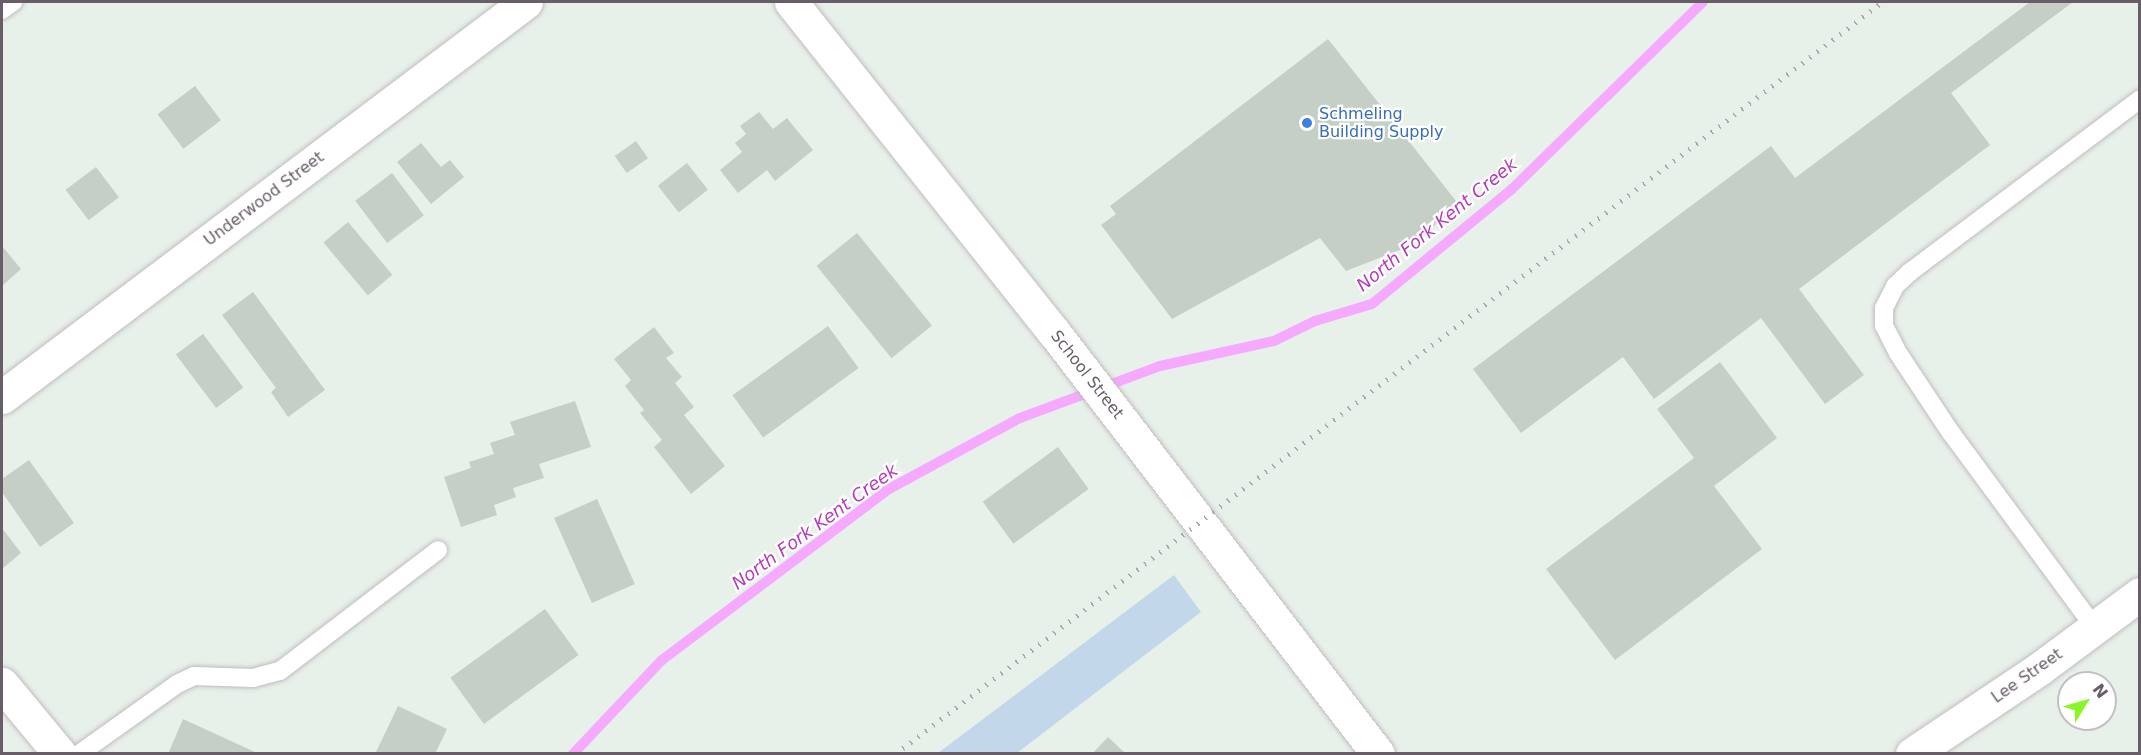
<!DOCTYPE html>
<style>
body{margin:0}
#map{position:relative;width:2141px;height:755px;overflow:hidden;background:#e7f1e9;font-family:"DejaVu Sans",sans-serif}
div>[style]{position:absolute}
.green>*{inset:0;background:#c2d8ea}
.stream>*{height:10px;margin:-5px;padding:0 5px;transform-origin:5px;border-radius:5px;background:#f5a9ff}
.building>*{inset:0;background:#c5cfc6;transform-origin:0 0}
.roads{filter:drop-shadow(0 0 2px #c3bbc2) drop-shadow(0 0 2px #c3bbc2)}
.lane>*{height:18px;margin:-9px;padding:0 9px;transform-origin:9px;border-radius:9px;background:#fff}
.street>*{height:33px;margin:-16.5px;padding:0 16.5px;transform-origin:16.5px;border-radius:16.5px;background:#fff}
.secondary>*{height:33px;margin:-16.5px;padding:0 16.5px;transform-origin:16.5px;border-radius:16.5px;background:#fff}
.rail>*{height:4.5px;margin-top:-2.25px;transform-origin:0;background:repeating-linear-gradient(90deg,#a9a6a9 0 1.5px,transparent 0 9.5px)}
.dots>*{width:16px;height:16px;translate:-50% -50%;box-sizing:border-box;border:3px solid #fff;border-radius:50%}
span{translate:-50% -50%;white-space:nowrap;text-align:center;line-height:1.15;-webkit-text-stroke:4.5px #fff;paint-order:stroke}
.shop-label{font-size:16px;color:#366cbe}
.left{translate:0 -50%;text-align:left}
.street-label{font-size:16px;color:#685e68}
.water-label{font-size:18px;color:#b43db9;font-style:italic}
.frame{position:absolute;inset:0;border:3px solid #685e68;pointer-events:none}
.north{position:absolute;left:2057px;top:671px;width:60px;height:60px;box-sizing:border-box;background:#fff;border:2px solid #c3bfc3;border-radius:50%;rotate:53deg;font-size:16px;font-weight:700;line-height:24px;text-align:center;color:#685e68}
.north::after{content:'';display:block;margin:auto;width:21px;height:27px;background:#8af529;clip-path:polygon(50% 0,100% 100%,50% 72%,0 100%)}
</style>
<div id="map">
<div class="green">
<i style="clip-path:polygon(1174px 575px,1201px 612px,1017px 753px,938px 753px)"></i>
</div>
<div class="stream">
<i style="left:573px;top:754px;width:129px;rotate:-46.6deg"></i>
<i style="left:662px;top:660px;width:284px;rotate:-37deg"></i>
<i style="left:889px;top:489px;width:149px;rotate:-28.5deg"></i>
<i style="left:1020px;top:418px;width:149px;rotate:-20.4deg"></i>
<i style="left:1160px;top:366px;width:117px;rotate:-12.4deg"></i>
<i style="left:1274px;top:341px;width:46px;rotate:-26deg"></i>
<i style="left:1315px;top:321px;width:59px;rotate:-16.6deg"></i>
<i style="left:1372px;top:304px;width:181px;rotate:-39.4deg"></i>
<i style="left:1512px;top:189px;width:267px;rotate:-44.4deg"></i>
</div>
<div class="building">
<i style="clip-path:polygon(2030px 2px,2073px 2px,1951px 93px,1990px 145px,1799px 289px,1864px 375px,1825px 404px,1761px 318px,1654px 399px,1623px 357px,1521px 433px,1473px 369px,1771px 146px,1795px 178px)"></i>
<i style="clip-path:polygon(1328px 39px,1460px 206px,1405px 248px,1346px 271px,1320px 238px,1172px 319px,1101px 225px,1116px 214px,1110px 206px)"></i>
<i style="left:195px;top:86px;width:43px;height:47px;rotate:53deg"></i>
<i style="clip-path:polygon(759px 112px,773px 129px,787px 118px,813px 150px,775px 181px,767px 170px,738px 193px,720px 170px,742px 152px,735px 143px,746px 134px,740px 126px)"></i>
<i style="left:636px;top:141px;width:21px;height:26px;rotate:55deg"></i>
<i style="clip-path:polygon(421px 143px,441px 167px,450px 160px,464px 177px,431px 204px,397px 162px)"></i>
<i style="left:687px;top:163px;width:34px;height:37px;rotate:52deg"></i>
<i style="left:96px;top:167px;width:38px;height:38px;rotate:53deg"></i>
<i style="left:392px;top:173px;width:53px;height:46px;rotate:53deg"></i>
<i style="left:348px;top:222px;width:69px;height:32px;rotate:50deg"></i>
<i style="left:857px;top:233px;width:119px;height:52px;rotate:51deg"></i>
<i style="clip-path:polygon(2px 246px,21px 269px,2px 286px)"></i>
<i style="clip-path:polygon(253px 292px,325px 390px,288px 417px,271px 392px,276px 388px,222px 315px)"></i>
<i style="left:828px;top:326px;width:52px;height:118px;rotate:54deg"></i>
<i style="clip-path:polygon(654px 327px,674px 353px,666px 358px,682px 377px,675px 383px,694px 407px,684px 415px,725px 466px,691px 494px,654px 447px,662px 440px,640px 413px,644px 410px,625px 386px,631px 380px,614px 359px)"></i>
<i style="left:203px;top:334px;width:67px;height:34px;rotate:53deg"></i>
<i style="clip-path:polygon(1720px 362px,1777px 438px,1714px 486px,1762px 549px,1615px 660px,1546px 569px,1694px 458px,1657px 409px)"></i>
<i style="clip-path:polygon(575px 401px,591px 447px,539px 464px,544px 478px,513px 488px,516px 497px,494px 505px,497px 515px,461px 527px,444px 477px,471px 468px,469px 462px,494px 454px,490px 443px,515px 435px,510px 422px)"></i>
<i style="left:1058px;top:447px;width:52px;height:93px;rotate:54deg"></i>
<i style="clip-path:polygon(29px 460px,74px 523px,40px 547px,2px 492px,2px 479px)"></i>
<i style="left:597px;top:499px;width:93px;height:47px;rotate:66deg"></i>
<i style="clip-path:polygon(2px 528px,21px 553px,2px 569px)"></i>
<i style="left:545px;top:609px;width:57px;height:117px;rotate:54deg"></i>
<i style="clip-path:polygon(398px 706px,447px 729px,435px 754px,375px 754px)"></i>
<i style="clip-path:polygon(183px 719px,259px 754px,168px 754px)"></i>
<i style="clip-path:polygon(1108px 737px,1126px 754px,1092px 754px)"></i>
</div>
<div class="roads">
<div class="lane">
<i style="left:2px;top:10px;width:14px;rotate:-36deg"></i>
<i style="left:2095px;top:628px;width:242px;rotate:-126.4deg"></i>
<i style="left:1951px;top:433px;width:96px;rotate:-123.5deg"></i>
<i style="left:1898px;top:353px;width:30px;rotate:-117deg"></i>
<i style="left:1884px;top:326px;width:18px;rotate:-90deg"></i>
<i style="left:1884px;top:308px;width:25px;rotate:-63deg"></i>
<i style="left:1895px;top:286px;width:21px;rotate:-43deg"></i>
<i style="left:1910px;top:272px;width:288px;rotate:-36.9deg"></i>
<i style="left:79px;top:754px;width:120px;rotate:-35.5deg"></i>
<i style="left:177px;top:684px;width:19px;rotate:-25deg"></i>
<i style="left:194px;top:676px;width:59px;rotate:1.9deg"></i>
<i style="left:253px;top:678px;width:28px;rotate:-15deg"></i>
<i style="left:280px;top:671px;width:199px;rotate:-37.4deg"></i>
</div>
<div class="street">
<i style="left:2px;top:397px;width:656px;rotate:-37.01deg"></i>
<i style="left:2px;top:684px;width:91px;rotate:50.4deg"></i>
<i style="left:1912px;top:754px;width:153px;rotate:-33.8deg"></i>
<i style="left:2039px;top:669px;width:126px;rotate:-36.6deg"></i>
</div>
<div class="secondary">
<i style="left:791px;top:2px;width:421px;rotate:51.5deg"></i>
<i style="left:1053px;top:331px;width:533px;rotate:52.46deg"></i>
</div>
</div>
<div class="rail">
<i style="left:895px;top:754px;width:1241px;rotate:-37.3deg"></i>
</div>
<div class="dots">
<i style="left:1307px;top:123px;background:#3f7fe0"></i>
</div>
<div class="shop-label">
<span class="left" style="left:1319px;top:123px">Schmeling<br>Building Supply</span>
</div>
<div class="street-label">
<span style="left:264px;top:199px;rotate:-37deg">Underwood Street</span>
<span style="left:1087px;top:375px;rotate:52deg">School Street</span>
<span style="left:2027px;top:676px;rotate:-35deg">Lee Street</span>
</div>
<div class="water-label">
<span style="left:1437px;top:225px;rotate:-39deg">North Fork Kent Creek</span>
<span style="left:815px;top:527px;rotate:-36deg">North Fork Kent Creek</span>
</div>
<div class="frame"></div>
<div class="north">N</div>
</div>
